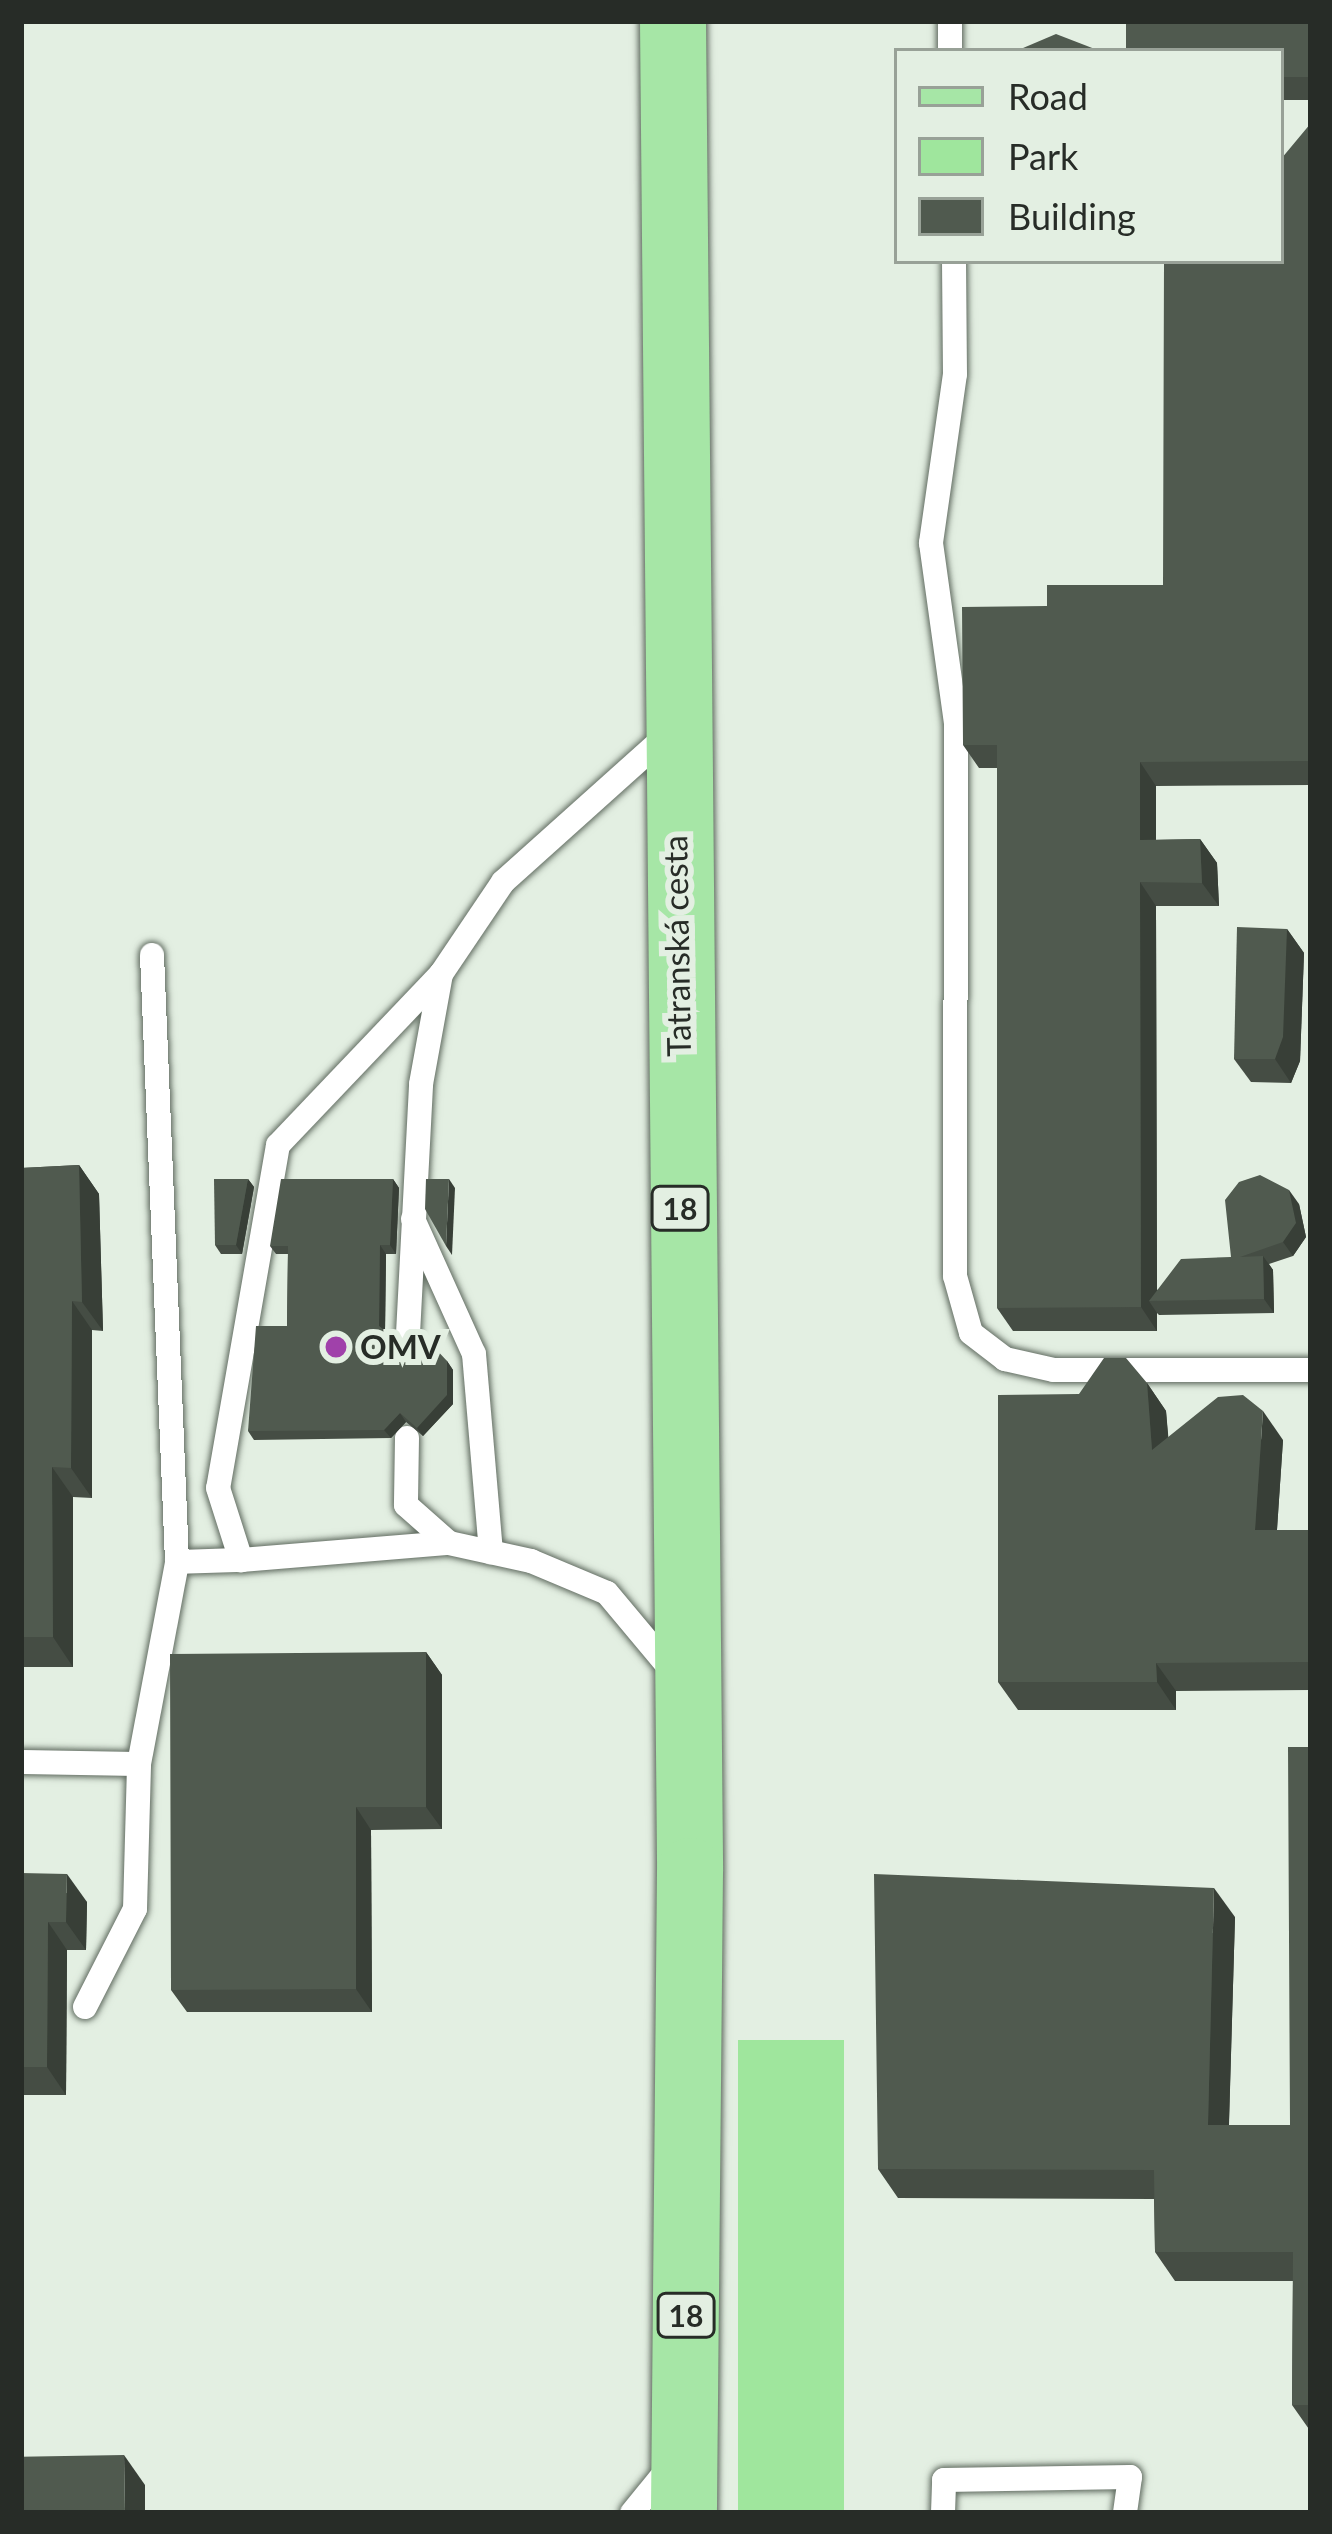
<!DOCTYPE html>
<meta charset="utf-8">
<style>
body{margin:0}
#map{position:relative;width:1332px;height:2534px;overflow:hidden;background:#e3efe2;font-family:Lato,sans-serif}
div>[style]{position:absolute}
.green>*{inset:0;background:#9fe69d;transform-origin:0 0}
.roads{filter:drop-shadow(0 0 3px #616c61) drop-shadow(0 0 3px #616c61)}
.lane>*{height:24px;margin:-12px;padding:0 12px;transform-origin:12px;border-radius:12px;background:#fff}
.primary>*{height:66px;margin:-33px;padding:0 33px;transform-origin:33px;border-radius:33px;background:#a6e6a6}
.wall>*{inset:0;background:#454d44}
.shaded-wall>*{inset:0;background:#383f37}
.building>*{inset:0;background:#505a4f;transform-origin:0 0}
.dots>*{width:33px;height:33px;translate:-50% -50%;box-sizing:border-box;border:6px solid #e3efe2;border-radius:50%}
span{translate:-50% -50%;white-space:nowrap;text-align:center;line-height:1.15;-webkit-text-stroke:12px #e3efe2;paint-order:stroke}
.shield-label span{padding:3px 9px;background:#e3efe2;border:3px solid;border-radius:9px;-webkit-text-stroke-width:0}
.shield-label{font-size:30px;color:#272c27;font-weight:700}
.street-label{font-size:33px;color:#272c27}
.poi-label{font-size:33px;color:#272c27;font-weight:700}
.left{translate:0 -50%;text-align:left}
.frame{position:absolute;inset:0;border:24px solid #272c27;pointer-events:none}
.legend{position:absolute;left:894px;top:48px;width:390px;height:216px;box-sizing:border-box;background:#e3efe2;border:3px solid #98a197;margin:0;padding:15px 21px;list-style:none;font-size:36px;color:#272c27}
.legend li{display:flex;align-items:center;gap:24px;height:60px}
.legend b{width:60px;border:3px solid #98a197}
</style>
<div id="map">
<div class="green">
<i style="left:738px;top:2040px;width:106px;height:473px"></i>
</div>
<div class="roads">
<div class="lane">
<i style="left:950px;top:21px;width:30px;rotate:90deg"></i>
<i style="left:954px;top:261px;width:113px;rotate:89.5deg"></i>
<i style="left:955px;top:374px;width:171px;rotate:98.1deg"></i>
<i style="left:931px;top:543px;width:183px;rotate:82.1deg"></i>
<i style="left:956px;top:724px;width:552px;rotate:90.1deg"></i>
<i style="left:955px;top:1276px;width:59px;rotate:74.3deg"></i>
<i style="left:971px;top:1333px;width:43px;rotate:37.4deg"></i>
<i style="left:1005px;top:1359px;width:50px;rotate:12.7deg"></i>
<i style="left:1054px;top:1370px;width:257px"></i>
<i style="left:152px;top:955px;width:608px;rotate:87.64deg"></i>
<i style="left:177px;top:1562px;width:64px;rotate:-1.8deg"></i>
<i style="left:441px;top:974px;width:236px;rotate:133.6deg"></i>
<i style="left:278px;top:1145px;width:348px;rotate:99.9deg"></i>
<i style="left:218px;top:1488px;width:76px;rotate:72.3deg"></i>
<i style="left:241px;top:1560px;width:209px;rotate:-4.7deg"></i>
<i style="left:413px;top:1219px;width:148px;rotate:65.7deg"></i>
<i style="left:474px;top:1354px;width:199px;rotate:85.1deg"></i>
<i style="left:408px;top:1334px;width:250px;rotate:-87deg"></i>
<i style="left:421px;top:1084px;width:112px;rotate:-79.7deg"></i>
<i style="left:441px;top:974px;width:111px;rotate:-56deg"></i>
<i style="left:503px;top:882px;width:223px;rotate:-41.9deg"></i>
<i style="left:407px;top:1438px;width:67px;rotate:90.9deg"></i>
<i style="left:406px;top:1505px;width:57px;rotate:41.5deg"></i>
<i style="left:449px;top:1543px;width:84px;rotate:12.4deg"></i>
<i style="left:531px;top:1561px;width:82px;rotate:22.8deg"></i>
<i style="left:607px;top:1593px;width:103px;rotate:50.1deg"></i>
<i style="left:21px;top:1762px;width:118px;rotate:1deg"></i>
<i style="left:139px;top:1764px;width:206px;rotate:-79.3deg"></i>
<i style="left:85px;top:2007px;width:110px;rotate:-63deg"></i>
<i style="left:135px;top:1909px;width:145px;rotate:-88.4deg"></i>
<i style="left:632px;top:2513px;width:63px;rotate:-50.8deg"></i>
<i style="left:943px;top:2513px;width:33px;rotate:-88deg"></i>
<i style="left:944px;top:2480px;width:186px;rotate:-0.9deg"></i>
<i style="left:1130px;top:2477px;width:36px;rotate:98deg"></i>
</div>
<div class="primary">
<i style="left:673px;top:21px;width:1850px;rotate:89.47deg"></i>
<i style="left:690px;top:1871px;width:642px;rotate:90.54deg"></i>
</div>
</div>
<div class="wall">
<i style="clip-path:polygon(1311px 21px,1311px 100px,1281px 100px,1281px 51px)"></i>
<i style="clip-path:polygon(1311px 123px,1311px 785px,1156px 786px,1156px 840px,1200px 839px,1217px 863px,1219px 906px,1156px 906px,1157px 1290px,1231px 1257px,1299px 1204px,1306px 1237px,1293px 1256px,1269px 1264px,1273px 1270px,1274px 1313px,1159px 1315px,1157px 1313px,1157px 1331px,1013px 1331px,997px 1308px,997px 768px,979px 768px,963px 745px,1047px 606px,1163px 585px,1281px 261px)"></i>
<i style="clip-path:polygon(1287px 929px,1304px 953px,1300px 1061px,1291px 1083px,1251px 1082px,1234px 1059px)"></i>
<i style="clip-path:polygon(79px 1165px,99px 1194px,103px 1331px,92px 1330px,92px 1498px,73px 1497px,73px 1667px,21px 1667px,21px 1168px)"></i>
<i style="clip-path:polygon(248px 1179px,254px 1187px,242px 1254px,221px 1254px,215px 1245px)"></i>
<i style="clip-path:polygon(393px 1179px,399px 1188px,396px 1254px,386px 1254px,385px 1330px,400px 1342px,447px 1361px,453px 1370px,453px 1404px,423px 1436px,406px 1422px,391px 1438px,254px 1440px,248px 1431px,287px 1326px,288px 1254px,276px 1254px,270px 1246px)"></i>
<i style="clip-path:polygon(1147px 1383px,1166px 1411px,1168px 1437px,1283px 1440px,1277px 1530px,1311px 1530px,1311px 1690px,1176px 1691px,1176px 1710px,1018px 1710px,998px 1682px,1079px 1394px)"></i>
<i style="clip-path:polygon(426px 1652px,442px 1675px,442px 1829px,371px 1830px,372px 2012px,187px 2012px,171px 1990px)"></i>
<i style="clip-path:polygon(1311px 1747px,1311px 2432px,1292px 2405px,1293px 2281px,1175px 2281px,1155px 2252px,1154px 2199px,898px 2198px,878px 2169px,1235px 1917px,1229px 2125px,1290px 2125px)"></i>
<i style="clip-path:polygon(21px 1873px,87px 1902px,86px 1950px,67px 1950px,66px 2095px,21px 2095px)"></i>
</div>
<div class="shaded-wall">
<i style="clip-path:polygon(1140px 762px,1156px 786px,1156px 863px,1140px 840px)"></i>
<i style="clip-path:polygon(1200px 839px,1217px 863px,1219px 906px,1202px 883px)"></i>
<i style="clip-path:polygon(1140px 882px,1156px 906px,1157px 1301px,1149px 1301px,1157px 1313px,1157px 1331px,1141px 1307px)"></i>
<i style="clip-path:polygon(1287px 929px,1304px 953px,1300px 1061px,1291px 1083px,1275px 1059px)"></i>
<i style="clip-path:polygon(79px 1165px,99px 1194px,103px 1331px,82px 1302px)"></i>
<i style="clip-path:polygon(248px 1179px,254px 1187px,242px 1254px,236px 1245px)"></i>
<i style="clip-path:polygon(393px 1179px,399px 1188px,396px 1254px,390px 1245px)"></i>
<i style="clip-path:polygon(449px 1179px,455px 1188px,452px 1255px,446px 1246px)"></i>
<i style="clip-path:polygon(1289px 1190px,1299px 1204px,1306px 1237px,1293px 1256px,1283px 1242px)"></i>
<i style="clip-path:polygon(380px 1245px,386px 1254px,385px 1334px,379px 1326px)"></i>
<i style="clip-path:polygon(1263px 1256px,1273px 1270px,1274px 1313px,1264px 1299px)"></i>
<i style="clip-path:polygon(72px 1301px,92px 1330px,92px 1498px,71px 1468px)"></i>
<i style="clip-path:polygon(447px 1361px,453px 1370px,453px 1404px,423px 1436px,417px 1428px)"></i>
<i style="clip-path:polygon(1147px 1383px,1166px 1411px,1172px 1478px,1152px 1450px)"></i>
<i style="clip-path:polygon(1263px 1411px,1283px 1440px,1275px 1558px,1255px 1530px)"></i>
<i style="clip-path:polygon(400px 1413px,406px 1422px,391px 1438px,384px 1430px)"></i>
<i style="clip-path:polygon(52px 1467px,73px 1497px,73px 1667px,53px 1637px)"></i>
<i style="clip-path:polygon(426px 1652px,442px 1675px,442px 1829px,426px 1807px)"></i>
<i style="clip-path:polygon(1156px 1663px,1176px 1691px,1176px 1710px,1157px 1682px)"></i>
<i style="clip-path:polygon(356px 1807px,371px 1830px,372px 2012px,356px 1989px)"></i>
<i style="clip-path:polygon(67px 1874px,87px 1902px,86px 1950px,66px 1922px)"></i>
<i style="clip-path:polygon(1214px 1888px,1235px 1917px,1228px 2154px,1208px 2125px)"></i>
<i style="clip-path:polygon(48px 1922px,67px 1950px,66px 2095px,47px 2067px)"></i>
<i style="clip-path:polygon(124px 2455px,145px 2485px,145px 2513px,125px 2513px)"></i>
</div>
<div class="building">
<i style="clip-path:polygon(1126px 21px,1311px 21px,1311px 77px,1281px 77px,1281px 51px,1126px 51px)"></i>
<i style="clip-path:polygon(1056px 34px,1100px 51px,1016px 51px)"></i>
<i style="clip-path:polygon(1311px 123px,1311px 761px,1140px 762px,1140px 840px,1200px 839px,1202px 883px,1140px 882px,1141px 1307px,997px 1308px,997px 745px,963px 745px,962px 607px,1047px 606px,1047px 585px,1163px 585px,1164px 261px,1281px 261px,1281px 159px)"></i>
<i style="clip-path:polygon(1237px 927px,1287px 929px,1283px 1037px,1275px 1059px,1234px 1059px)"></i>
<i style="clip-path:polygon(79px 1165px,82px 1302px,72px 1301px,71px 1468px,52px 1467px,53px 1637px,21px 1637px,21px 1168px)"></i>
<i style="clip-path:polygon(1260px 1175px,1289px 1190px,1296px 1223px,1283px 1242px,1240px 1257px,1263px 1256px,1264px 1299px,1149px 1301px,1181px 1259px,1231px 1257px,1225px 1200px,1239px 1182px)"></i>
<i style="clip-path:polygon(214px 1179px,248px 1179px,236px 1245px,215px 1245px)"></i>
<i style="clip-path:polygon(281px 1179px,393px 1179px,390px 1245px,380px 1245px,379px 1326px,400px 1342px,418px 1330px,447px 1361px,447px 1395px,417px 1428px,400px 1413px,384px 1430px,248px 1431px,256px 1326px,287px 1326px,288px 1246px,270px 1246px)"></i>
<i style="clip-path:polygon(426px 1179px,449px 1179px,446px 1246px,425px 1209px)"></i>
<i style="clip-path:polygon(1104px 1358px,1126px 1358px,1147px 1383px,1152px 1450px,1218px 1397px,1243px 1395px,1263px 1411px,1255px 1530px,1311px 1530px,1311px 1662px,1156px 1663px,1157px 1682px,998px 1682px,998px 1395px,1079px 1394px)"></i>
<i style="clip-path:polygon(426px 1652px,426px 1807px,356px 1807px,356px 1989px,171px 1990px,170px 1654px)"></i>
<i style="clip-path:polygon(1288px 1747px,1311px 1747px,1311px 2405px,1292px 2405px,1293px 2252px,1155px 2252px,1154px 2170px,878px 2169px,874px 1874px,1214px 1888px,1208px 2125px,1290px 2125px)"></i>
<i style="clip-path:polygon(21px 1873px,67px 1874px,66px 1922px,48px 1922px,47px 2067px,21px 2067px)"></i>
<i style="left:124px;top:2455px;width:58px;height:103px;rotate:89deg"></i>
</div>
<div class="dots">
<i style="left:336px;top:1347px;background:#a041aa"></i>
</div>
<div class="shield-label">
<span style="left:680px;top:1208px">18</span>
<span style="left:686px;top:2315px">18</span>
</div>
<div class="street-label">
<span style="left:677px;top:946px;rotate:-91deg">Tatranská cesta</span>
</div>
<div class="poi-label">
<span class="left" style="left:360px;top:1347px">OMV</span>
</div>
<div class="frame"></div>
<ul class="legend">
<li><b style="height:15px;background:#a6e6a6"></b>Road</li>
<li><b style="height:33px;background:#9fe69d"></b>Park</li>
<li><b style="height:33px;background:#505a4f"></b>Building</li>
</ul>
</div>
